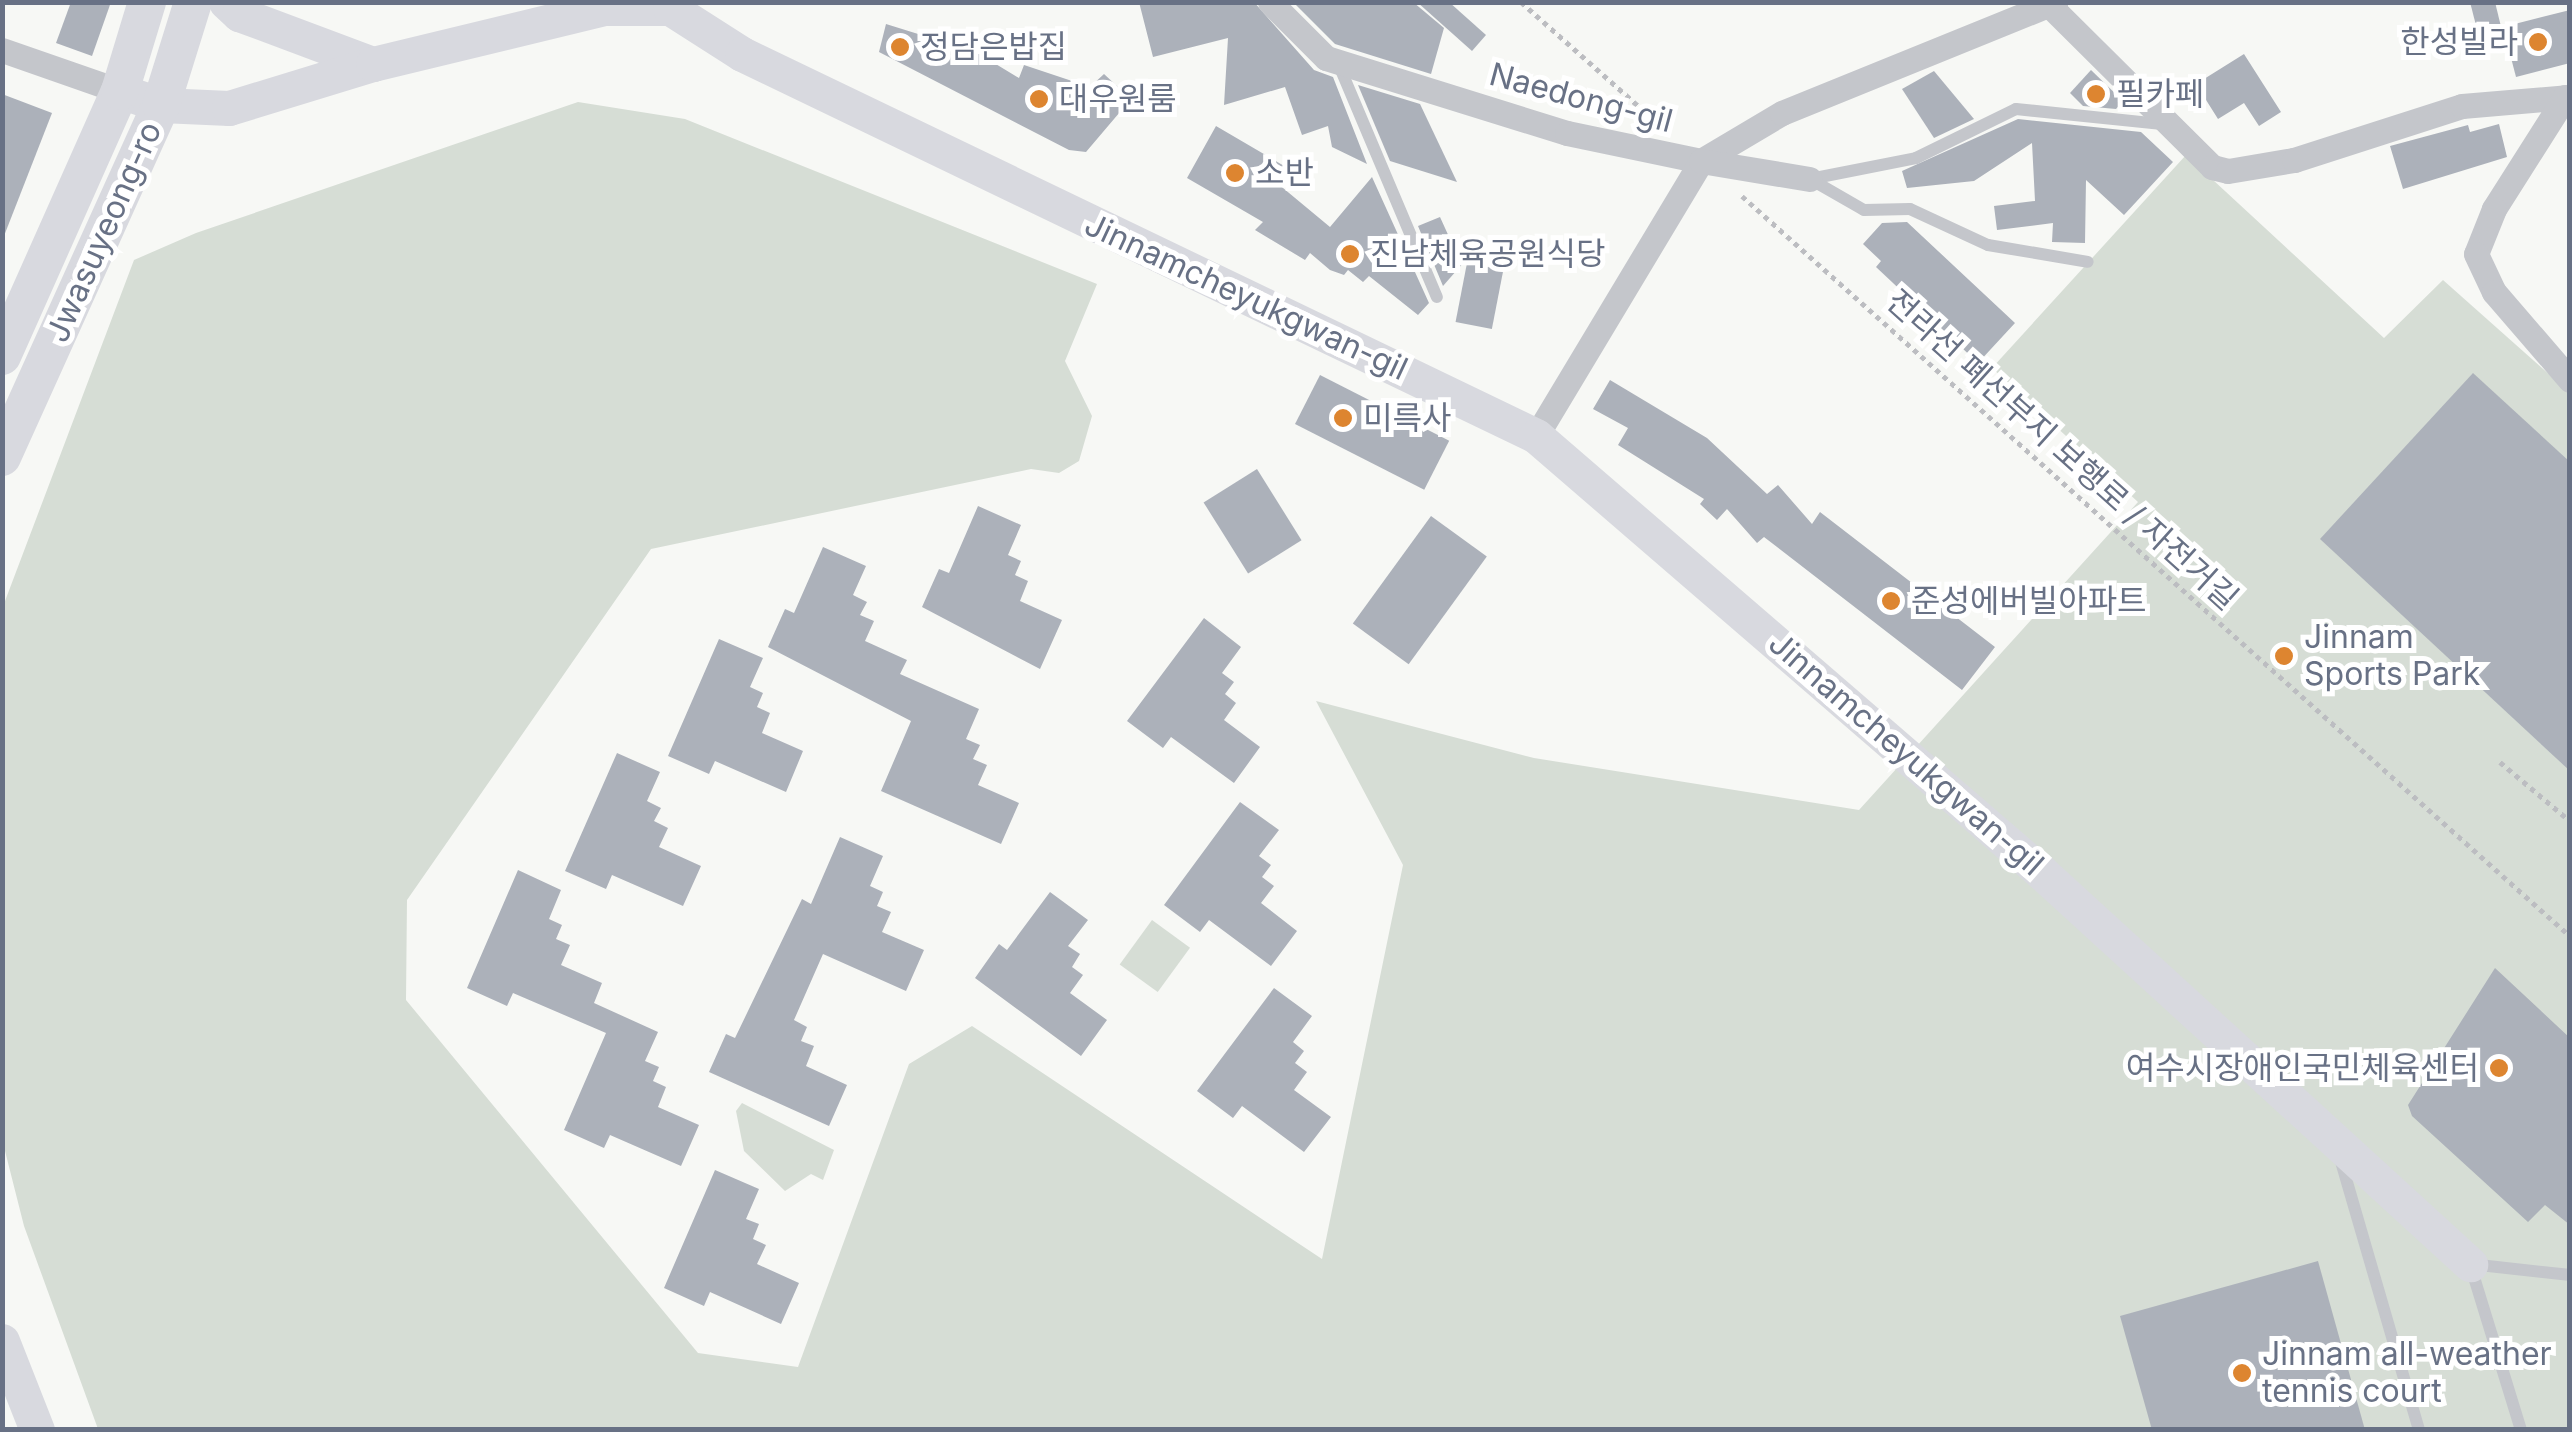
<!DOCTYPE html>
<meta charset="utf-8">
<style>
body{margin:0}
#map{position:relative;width:2572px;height:1432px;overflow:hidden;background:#f7f8f5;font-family:Inter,"Noto Sans KR",sans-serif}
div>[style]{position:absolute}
.green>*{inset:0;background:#d6ddd5;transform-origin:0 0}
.building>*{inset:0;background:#acb1ba;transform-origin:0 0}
.path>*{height:5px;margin-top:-2.5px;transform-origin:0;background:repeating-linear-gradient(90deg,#bcbdc1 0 5px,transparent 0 10px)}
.lane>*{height:12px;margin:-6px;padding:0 6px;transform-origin:6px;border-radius:6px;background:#c4c6cb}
.street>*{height:25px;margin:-12.5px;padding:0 12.5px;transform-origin:12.5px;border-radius:12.5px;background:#c4c6cb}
.secondary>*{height:35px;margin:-17.5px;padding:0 17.5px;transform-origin:17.5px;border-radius:17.5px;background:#d8d9df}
.primary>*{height:38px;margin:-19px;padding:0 19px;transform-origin:19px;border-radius:19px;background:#d8d9df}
.dots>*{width:28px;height:28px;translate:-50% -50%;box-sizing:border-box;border:5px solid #fff;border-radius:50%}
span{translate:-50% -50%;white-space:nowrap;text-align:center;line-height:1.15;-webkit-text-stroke:10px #fff;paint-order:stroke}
.poi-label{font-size:32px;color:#687185}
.right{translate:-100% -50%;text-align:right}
.left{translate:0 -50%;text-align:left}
.street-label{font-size:32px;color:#687185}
.frame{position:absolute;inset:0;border:5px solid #687185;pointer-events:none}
</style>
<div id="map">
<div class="green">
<i style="clip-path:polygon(578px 102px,685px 119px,1097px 284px,1065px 361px,1092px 416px,1079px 461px,1059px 473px,1031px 469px,651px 549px,407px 900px,406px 1000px,698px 1353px,798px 1367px,909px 1064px,972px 1026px,1322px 1259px,1403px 865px,1316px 701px,1534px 758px,1859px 810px,2138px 502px,1992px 368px,2186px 155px,2384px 338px,2443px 280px,2569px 392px,2569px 1429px,98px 1429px,24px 1226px,3px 1143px,2px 609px,134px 260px,196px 233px)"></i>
<i style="left:1152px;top:920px;width:47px;height:55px;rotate:36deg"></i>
<i style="clip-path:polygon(742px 1103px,834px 1150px,823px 1180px,811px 1174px,785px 1191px,744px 1151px,736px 1111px)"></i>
</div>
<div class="building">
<i style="clip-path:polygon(71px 2px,111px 2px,92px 56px,56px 43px)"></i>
<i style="clip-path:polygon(1139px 2px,1254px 2px,1314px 70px,1333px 77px,1367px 164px,1332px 147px,1328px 126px,1302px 135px,1285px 87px,1224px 105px,1228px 38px,1153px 57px)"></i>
<i style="clip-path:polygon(1293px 2px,1413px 2px,1444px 28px,1431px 74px,1335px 44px)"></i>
<i style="clip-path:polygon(1417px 2px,1449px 2px,1486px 35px,1472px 51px)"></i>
<i style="clip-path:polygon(2470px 2px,2495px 2px,2504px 39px,2481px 45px)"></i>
<i style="clip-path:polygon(2570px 10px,2570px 63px,2516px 77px,2503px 27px)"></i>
<i style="clip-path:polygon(886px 24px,976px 52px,1019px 78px,1024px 65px,1090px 87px,1104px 74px,1131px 99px,1086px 152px,1069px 150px,879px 52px)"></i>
<i style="clip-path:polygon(2244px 54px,2281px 112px,2259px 126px,2244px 103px,2218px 119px,2196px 84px)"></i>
<i style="clip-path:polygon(2091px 70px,2123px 101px,2116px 109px,2083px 106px,2070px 93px)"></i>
<i style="clip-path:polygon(1934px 71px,1974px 119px,1934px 138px,1902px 89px)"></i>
<i style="clip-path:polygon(1358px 85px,1420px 104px,1457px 182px,1390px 161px)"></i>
<i style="clip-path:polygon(2px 94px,52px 113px,4px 236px,2px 235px)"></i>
<i style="clip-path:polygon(2018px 119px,2141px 132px,2173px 162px,2124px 215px,2086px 180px,2085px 243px,2052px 242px,2053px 223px,1997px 230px,1994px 206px,2035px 201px,2032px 143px,1974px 181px,1907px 188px,1902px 171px)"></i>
<i style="clip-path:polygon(2499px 124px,2507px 157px,2403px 189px,2390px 146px,2468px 125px,2470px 132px)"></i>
<i style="clip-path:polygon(1216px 126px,1286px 167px,1277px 183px,1330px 227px,1372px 177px,1429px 303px,1418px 315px,1369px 276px,1363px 282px,1348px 270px,1344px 275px,1330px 270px,1310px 253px,1305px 260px,1255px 230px,1263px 222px,1187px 178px)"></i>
<i style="clip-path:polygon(1440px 217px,1450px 239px,1446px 258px,1464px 262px,1443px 286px,1418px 226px)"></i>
<i style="clip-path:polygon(1907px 222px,2015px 323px,1978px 363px,1876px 267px,1881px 261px,1863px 244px,1882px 223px)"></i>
<i style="left:1467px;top:263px;width:37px;height:60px;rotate:11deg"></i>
<i style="clip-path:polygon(2473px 373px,2570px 462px,2570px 771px,2320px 539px)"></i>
<i style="left:1320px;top:375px;width:145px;height:55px;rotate:27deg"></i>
<i style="clip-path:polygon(1610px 380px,1707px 438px,1767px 494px,1778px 485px,1812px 524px,1820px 512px,1995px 647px,1962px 690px,1764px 537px,1757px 543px,1727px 509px,1717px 520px,1700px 504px,1704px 499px,1618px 445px,1628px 428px,1593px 409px)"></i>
<i style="left:1257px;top:469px;width:84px;height:63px;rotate:58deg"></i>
<i style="clip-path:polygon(978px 506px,1021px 525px,1008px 555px,1021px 561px,1015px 575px,1028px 581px,1020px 601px,1062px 620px,1040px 669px,922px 607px,939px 569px,949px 573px)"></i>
<i style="left:1431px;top:516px;width:69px;height:133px;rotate:36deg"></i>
<i style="clip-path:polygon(823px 547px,866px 566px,853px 595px,867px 602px,860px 615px,874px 621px,865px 641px,907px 660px,900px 674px,979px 709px,966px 739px,980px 745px,973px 759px,987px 765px,978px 785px,1019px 803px,1001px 844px,881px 791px,911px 721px,768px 647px,785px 609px,794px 613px)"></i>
<i style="clip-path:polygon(1204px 618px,1241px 647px,1222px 673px,1234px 682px,1225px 694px,1236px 703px,1224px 720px,1260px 747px,1234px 783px,1171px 737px,1163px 748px,1127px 721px)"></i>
<i style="clip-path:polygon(719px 639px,763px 658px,750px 687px,763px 693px,757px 707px,770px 713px,762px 733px,803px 751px,786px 792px,715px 761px,709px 774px,668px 756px)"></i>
<i style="clip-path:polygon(617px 753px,660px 772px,647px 801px,661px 808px,654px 821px,668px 828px,659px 847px,701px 866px,683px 906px,612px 875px,606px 889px,565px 871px)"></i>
<i style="clip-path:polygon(1240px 802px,1279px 830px,1259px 856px,1271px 865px,1262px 877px,1274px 886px,1261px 903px,1297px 931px,1271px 966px,1209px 920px,1200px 932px,1164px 905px)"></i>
<i style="clip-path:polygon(840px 837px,883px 856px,870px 886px,883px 892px,877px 906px,891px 912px,882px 932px,924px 950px,906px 991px,823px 954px,794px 1020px,807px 1027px,801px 1041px,814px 1046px,806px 1066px,847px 1085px,829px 1126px,709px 1072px,726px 1034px,735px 1038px,802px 899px,811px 904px)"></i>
<i style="clip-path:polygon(518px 870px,561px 890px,549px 919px,562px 925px,556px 939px,570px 945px,561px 965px,602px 983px,594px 1003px,658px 1032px,645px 1061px,659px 1067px,653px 1081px,666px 1087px,658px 1107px,699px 1125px,681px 1166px,610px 1135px,604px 1148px,564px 1130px,606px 1033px,513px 993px,507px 1006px,467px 988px)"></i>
<i style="clip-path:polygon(1050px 892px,1088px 920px,1068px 946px,1080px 954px,1072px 967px,1083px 975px,1070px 993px,1107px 1020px,1081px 1056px,975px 978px,999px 944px,1007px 950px)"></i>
<i style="clip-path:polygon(2495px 968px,2570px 1038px,2570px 1225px,2545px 1205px,2528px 1222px,2412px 1116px,2408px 1105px)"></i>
<i style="clip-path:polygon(1274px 988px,1312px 1016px,1293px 1042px,1304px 1051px,1295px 1063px,1307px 1072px,1294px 1090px,1331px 1117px,1304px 1152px,1242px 1106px,1233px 1118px,1197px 1091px)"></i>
<i style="clip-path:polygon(715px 1170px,759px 1189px,746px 1219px,759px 1224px,753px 1239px,766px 1245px,757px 1264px,799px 1283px,781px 1324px,710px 1292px,704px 1306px,664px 1288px)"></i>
<i style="clip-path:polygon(2318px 1261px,2365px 1430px,2152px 1430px,2120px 1316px)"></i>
</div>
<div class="path">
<i style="left:1521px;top:2px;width:183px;rotate:41.5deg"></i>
<i style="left:1742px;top:196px;width:1110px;rotate:41.79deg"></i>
<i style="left:2500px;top:762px;width:92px;rotate:40.1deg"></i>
</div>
<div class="lane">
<i style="left:1338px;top:63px;width:254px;rotate:67.1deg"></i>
<i style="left:1810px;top:179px;width:108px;rotate:-11.2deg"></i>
<i style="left:1916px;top:158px;width:111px;rotate:-26.1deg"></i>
<i style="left:2016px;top:109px;width:147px;rotate:5.9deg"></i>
<i style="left:1810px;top:179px;width:62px;rotate:29.9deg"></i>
<i style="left:1864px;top:210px;width:46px;rotate:-1.2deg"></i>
<i style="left:1910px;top:209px;width:86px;rotate:24.8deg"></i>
<i style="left:1988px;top:245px;width:101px;rotate:9.6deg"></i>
<i style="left:2340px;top:1158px;width:283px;rotate:73.8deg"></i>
<i style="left:2521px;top:1430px;width:174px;rotate:-107.1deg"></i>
<i style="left:2470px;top:1264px;width:101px;rotate:6.3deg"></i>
</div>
<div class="street">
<i style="left:1270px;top:2px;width:79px;rotate:45deg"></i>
<i style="left:1326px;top:58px;width:252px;rotate:17.3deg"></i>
<i style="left:1567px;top:133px;width:137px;rotate:11.8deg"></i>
<i style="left:1701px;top:161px;width:94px;rotate:-30.7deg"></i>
<i style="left:1782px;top:113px;width:295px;rotate:-22.1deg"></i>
<i style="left:2051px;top:7px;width:227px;rotate:44.8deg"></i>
<i style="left:2212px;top:167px;width:16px;rotate:14deg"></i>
<i style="left:2228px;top:171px;width:67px;rotate:-9.5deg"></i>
<i style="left:2294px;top:160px;width:176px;rotate:-17.8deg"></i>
<i style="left:2462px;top:106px;width:108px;rotate:-4.8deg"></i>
<i style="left:2px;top:50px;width:125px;rotate:19.2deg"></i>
<i style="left:2565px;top:97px;width:133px;rotate:122.4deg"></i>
<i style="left:2494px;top:209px;width:48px;rotate:111.8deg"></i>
<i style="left:2476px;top:254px;width:42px;rotate:64.7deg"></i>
<i style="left:2494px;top:292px;width:116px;rotate:49.2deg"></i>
<i style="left:1536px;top:436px;width:321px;rotate:-59deg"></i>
<i style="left:1701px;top:161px;width:110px;rotate:9.4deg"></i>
</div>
<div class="secondary">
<i style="left:226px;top:2px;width:18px;rotate:43deg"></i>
<i style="left:239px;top:14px;width:143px;rotate:20.5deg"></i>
<i style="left:120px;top:91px;width:43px;rotate:18.9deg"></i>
<i style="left:161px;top:105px;width:68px;rotate:2.5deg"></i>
<i style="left:229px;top:108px;width:151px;rotate:-17deg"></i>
<i style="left:373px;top:64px;width:239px;rotate:-13.6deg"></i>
<i style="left:605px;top:8px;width:65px"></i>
<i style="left:670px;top:8px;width:85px;rotate:32.6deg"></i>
<i style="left:742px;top:54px;width:881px;rotate:25.69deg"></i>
<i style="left:1536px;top:436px;width:666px;rotate:40.8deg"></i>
<i style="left:2040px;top:871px;width:583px;rotate:42.43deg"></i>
<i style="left:2px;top:1341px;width:96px;rotate:68.5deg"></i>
</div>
<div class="primary">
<i style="left:2px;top:356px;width:290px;rotate:-66deg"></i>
<i style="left:120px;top:91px;width:93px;rotate:-73.1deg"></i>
<i style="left:2px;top:457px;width:386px;rotate:-65.7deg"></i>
<i style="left:161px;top:105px;width:108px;rotate:-72.7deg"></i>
</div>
<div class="dots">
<i style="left:2538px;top:42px;background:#dd8530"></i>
<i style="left:900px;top:47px;background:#dd8530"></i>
<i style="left:2096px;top:94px;background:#dd8530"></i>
<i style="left:1039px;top:99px;background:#dd8530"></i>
<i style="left:1235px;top:173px;background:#dd8530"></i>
<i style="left:1350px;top:254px;background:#dd8530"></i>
<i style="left:1343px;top:418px;background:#dd8530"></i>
<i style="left:1891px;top:601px;background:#dd8530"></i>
<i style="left:2284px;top:656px;background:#dd8530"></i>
<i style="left:2499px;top:1068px;background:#dd8530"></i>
<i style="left:2242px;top:1373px;background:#dd8530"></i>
</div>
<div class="poi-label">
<span class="right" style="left:2518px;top:42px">한성빌라</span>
<span class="left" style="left:920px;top:47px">정담은밥집</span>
<span class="left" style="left:2116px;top:94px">필카페</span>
<span class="left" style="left:1059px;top:99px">대우원룸</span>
<span class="left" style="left:1255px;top:173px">소반</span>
<span class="left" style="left:1370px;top:254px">진남체육공원식당</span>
<span class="left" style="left:1363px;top:418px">미륵사</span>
<span class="left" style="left:1911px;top:601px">준성에버빌아파트</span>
<span class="left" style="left:2304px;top:656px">Jinnam<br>Sports Park</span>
<span class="right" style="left:2479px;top:1068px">여수시장애인국민체육센터</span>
<span class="left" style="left:2262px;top:1373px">Jinnam all-weather<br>tennis court</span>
</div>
<div class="street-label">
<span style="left:1581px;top:98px;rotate:15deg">Naedong-gil</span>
<span style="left:104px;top:232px;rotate:-66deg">Jwasuyeong-ro</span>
<span style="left:1246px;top:297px;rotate:25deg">Jinnamcheyukgwan-gil</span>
<span style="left:2062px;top:450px;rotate:42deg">전라선 폐선부지 보행로 / 자전거길</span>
<span style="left:1906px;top:754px;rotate:41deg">Jinnamcheyukgwan-gil</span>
</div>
<div class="frame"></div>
</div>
